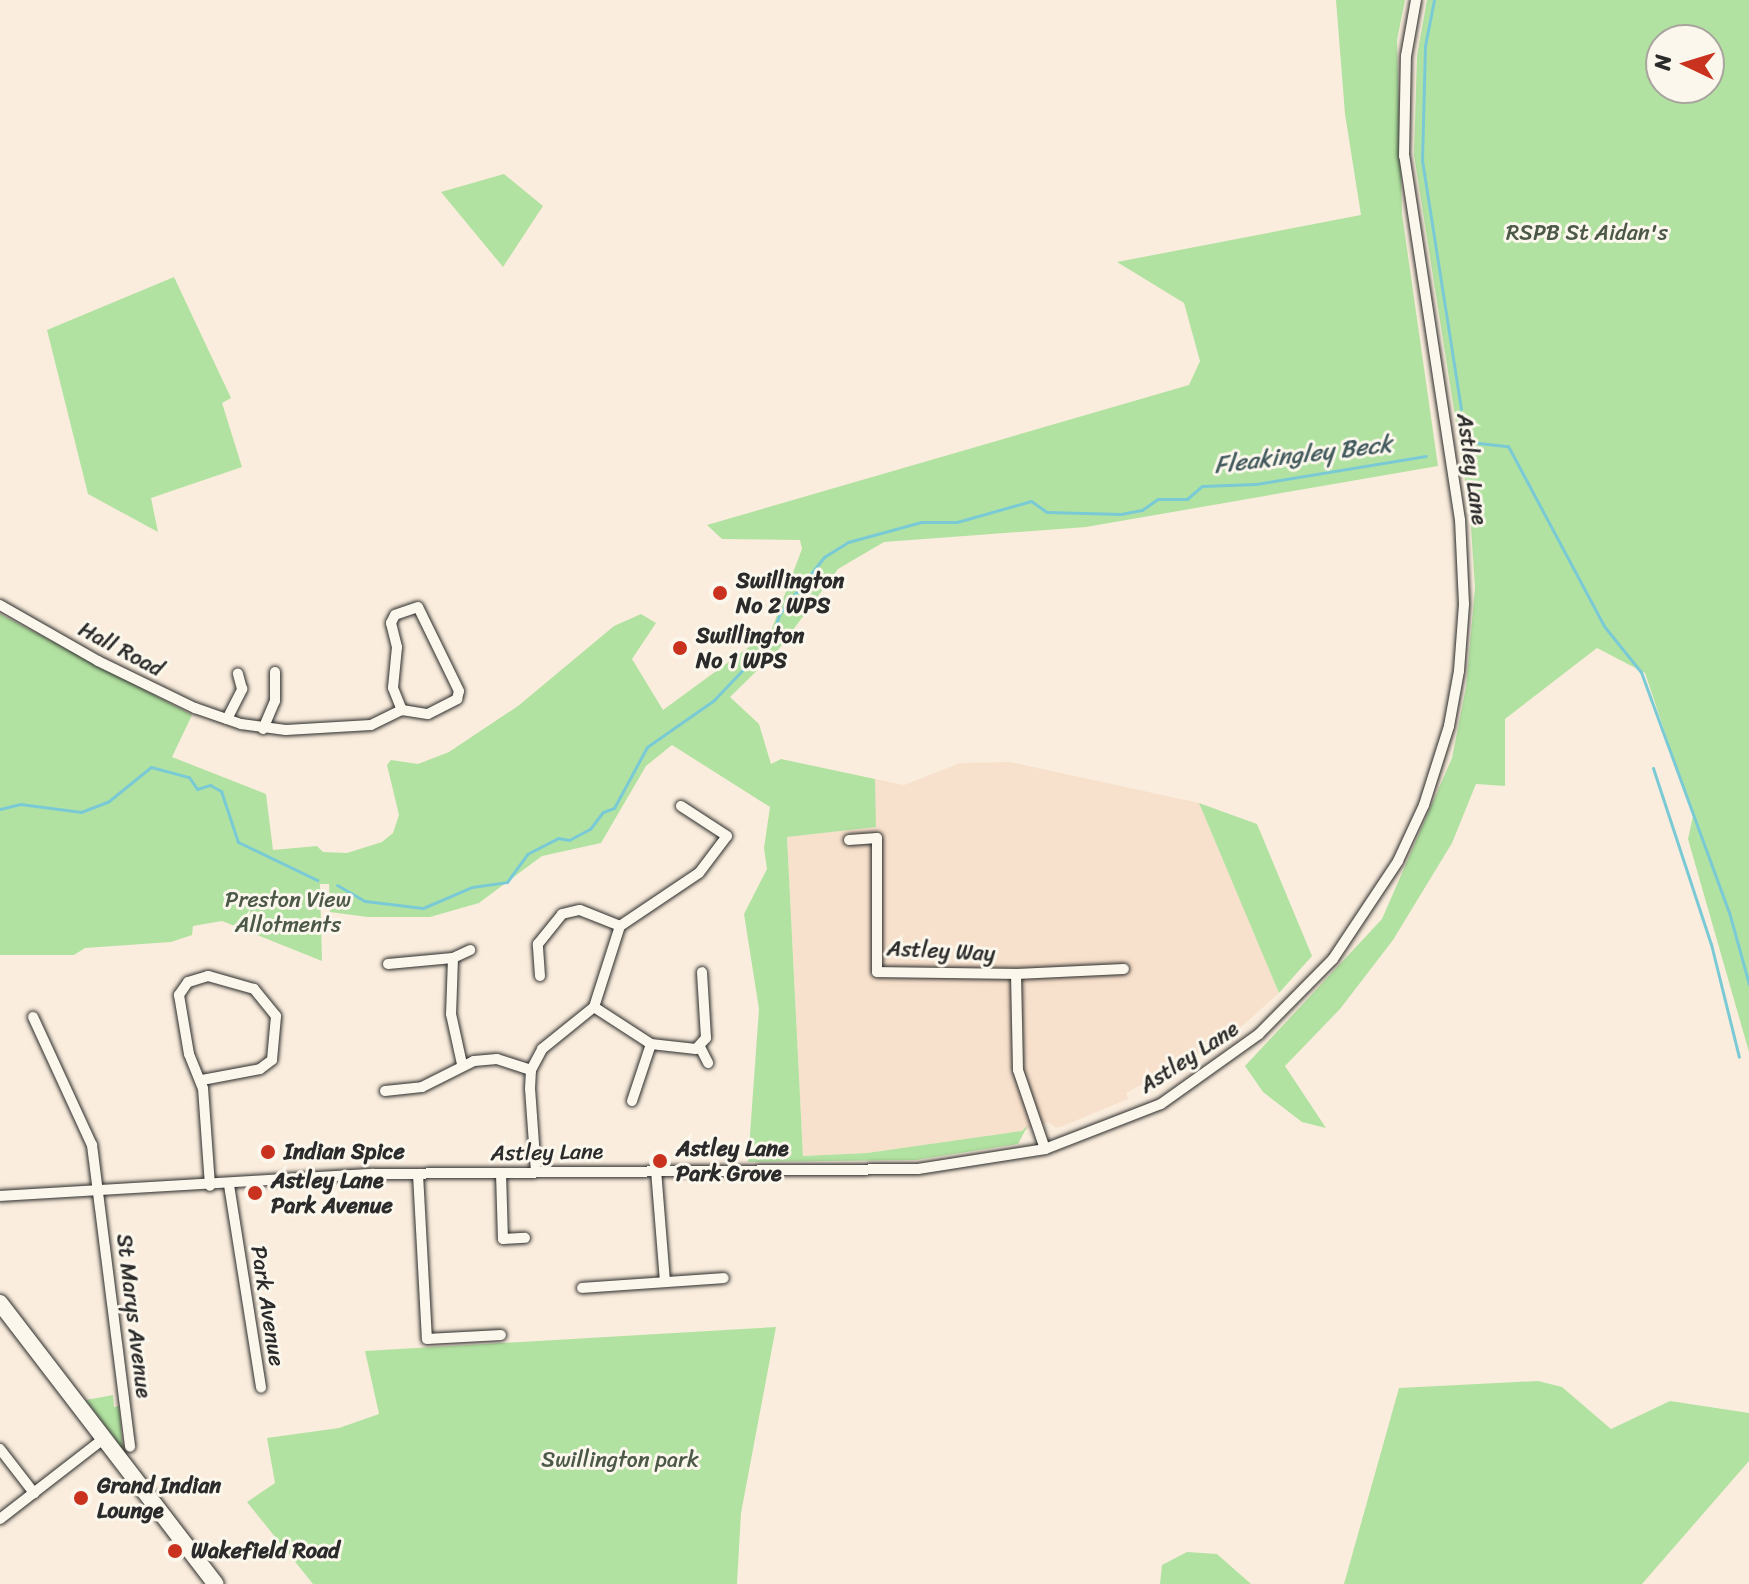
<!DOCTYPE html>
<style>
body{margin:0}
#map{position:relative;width:1749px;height:1584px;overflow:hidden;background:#faeddd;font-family:Sriracha,sans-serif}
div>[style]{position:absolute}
.built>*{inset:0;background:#f8e1cc}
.green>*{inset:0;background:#b2e2a1}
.stream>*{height:3px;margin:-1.5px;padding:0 1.5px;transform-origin:1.5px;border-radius:1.5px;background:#7acad6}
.roads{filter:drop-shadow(0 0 2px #2b2b2b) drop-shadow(0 0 2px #2b2b2b)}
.minor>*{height:10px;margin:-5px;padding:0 5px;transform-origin:5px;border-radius:5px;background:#fbf7ec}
.primary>*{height:16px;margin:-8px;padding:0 8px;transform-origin:8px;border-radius:8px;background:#fbf7ec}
.dots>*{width:22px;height:22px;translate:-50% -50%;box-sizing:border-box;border:4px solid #fbf7ec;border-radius:50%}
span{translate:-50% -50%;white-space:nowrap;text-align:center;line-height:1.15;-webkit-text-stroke:6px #fbf7ec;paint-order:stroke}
.park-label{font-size:22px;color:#4d5948}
.street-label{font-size:22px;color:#2b2b2b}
.poi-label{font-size:22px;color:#2b2b2b;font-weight:700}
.left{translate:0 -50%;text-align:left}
.water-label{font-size:24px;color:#435b5e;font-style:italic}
.north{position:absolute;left:1645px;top:24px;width:80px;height:80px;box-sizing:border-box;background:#fbf7ec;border:2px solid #a8a59f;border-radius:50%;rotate:274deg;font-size:22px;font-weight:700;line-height:32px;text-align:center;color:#2b2b2b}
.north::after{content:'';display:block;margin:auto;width:28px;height:36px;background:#c8321e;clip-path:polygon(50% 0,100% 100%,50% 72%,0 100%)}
</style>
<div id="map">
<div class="built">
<i style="clip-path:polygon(1010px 762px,1199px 803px,1279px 993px,1230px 1037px,1126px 1093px,1128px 1099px,1063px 1126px,1056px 1128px,1048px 1122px,1023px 1131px,867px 1153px,803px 1156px,787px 837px,875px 827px,875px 779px,904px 785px,960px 763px)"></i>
</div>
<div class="green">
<i style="clip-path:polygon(1336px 0,1405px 0,1397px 40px,1402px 214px,1438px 466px,1086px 527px,884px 542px,838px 569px,779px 649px,730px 697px,759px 724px,771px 764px,781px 759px,875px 779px,876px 827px,787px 837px,803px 1156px,867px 1153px,1022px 1131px,1028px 1125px,1018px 1144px,916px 1160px,748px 1162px,759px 1009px,744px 914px,767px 869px,764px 848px,770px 807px,672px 745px,646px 766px,601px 843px,542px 856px,479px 903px,430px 917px,368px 917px,330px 912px,329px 884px,320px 884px,322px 961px,222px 921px,193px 926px,192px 935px,171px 942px,85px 948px,74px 955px,0 955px,0 614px,192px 715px,172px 757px,266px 794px,273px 850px,317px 846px,323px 852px,347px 853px,382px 842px,393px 833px,399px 815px,387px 765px,391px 760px,418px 764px,449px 752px,518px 706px,614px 626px,641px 614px,656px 623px,632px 659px,663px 710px,771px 631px,802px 549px,800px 540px,722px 539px,707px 525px,1189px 385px,1200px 361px,1184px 303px,1117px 262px,1361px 215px,1345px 114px)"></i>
<i style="clip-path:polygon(evenodd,1427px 0,1749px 0,1749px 1052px,1688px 839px,1693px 816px,1645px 673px,1597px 648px,1505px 719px,1505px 786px,1476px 784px,1452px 843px,1393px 940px,1340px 1009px,1285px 1066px,1326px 1128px,1302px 1122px,1263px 1092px,1245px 1066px,1382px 919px,1452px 758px,1466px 687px,1475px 588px,1470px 512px,1414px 155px,1417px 56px,1427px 0,1709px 40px,1709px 88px,1661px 88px,1661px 40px,1709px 40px)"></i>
<i style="clip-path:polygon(504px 174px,543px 206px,503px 267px,441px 192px)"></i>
<i style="clip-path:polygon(174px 277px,231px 398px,222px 403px,242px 467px,151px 498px,158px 532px,88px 494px,47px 330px)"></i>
<i style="clip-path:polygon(1199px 803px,1257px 824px,1312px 956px,1279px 993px)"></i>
<i style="clip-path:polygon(776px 1327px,741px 1513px,737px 1584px,313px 1584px,247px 1502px,275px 1483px,267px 1438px,339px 1428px,379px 1414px,365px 1351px)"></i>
<i style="clip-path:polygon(1538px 1381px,1562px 1387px,1611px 1429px,1670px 1401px,1749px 1413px,1749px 1461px,1642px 1584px,1344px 1584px,1399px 1388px)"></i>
<i style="clip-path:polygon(113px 1395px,114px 1407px,119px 1406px,123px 1450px,86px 1400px)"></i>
<i style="clip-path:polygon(1187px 1552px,1217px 1554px,1251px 1584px,1160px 1584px,1162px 1565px)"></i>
</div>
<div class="stream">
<i style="left:1434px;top:0;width:47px;rotate:101.1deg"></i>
<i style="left:1425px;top:46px;width:114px;rotate:91.5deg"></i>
<i style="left:1422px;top:160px;width:252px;rotate:81.1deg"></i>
<i style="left:1478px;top:443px;width:30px;rotate:6deg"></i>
<i style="left:1508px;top:446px;width:204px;rotate:61.9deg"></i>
<i style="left:1604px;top:626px;width:59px;rotate:51.2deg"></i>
<i style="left:1641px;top:672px;width:256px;rotate:69.9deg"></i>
<i style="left:1729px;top:912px;width:75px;rotate:74.5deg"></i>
<i style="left:1653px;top:768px;width:185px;rotate:71.8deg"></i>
<i style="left:1711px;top:944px;width:116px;rotate:76.1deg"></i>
<i style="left:0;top:809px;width:21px;rotate:-14deg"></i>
<i style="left:20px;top:804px;width:62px;rotate:7.5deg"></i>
<i style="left:81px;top:812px;width:30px;rotate:-21deg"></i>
<i style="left:109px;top:801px;width:54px;rotate:-39deg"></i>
<i style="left:151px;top:767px;width:39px;rotate:15deg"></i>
<i style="left:189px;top:777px;width:14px;rotate:56deg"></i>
<i style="left:197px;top:789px;width:14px;rotate:-17deg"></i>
<i style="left:210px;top:785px;width:13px;rotate:29deg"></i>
<i style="left:221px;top:791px;width:54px;rotate:71.6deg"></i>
<i style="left:238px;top:842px;width:88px;rotate:25.7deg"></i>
<i style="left:337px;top:885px;width:32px;rotate:30deg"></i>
<i style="left:365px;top:901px;width:58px;rotate:6.9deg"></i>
<i style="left:423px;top:908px;width:53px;rotate:-23.2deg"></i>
<i style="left:472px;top:887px;width:35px;rotate:-8deg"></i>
<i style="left:507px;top:882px;width:34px;rotate:-54deg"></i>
<i style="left:527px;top:854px;width:35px;rotate:-27deg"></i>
<i style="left:558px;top:838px;width:11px;rotate:10deg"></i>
<i style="left:569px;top:840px;width:24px;rotate:-28deg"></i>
<i style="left:590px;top:829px;width:21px;rotate:-53deg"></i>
<i style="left:603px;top:812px;width:12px;rotate:-20deg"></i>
<i style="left:614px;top:808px;width:69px;rotate:-61.6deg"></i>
<i style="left:647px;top:747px;width:82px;rotate:-35deg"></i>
<i style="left:714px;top:700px;width:83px;rotate:-46.5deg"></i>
<i style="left:771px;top:640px;width:28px;rotate:-72deg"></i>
<i style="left:780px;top:613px;width:71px;rotate:-51.8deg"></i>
<i style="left:824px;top:557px;width:28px;rotate:-32deg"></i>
<i style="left:848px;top:542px;width:76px;rotate:-15.3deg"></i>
<i style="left:921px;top:522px;width:36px"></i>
<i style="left:957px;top:522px;width:77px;rotate:-15.8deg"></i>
<i style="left:1031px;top:501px;width:19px;rotate:35deg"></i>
<i style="left:1047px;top:512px;width:74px;rotate:1.5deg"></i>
<i style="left:1121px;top:514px;width:21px;rotate:-11deg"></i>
<i style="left:1142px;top:510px;width:19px;rotate:-35deg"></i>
<i style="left:1158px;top:499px;width:29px"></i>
<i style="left:1187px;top:499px;width:20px;rotate:-41deg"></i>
<i style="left:1202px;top:486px;width:54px;rotate:-2.1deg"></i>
<i style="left:1256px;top:484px;width:172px;rotate:-9.4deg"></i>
</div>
<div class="roads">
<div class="minor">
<i style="left:0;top:605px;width:113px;rotate:29.7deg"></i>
<i style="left:98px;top:661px;width:108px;rotate:25.9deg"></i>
<i style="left:195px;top:708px;width:49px;rotate:19.2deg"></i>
<i style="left:241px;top:724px;width:45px;rotate:7.6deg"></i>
<i style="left:286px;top:730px;width:85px;rotate:-3.4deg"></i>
<i style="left:371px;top:725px;width:34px;rotate:-26deg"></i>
<i style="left:402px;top:710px;width:26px;rotate:9deg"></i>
<i style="left:428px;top:714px;width:33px;rotate:-27deg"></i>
<i style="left:457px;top:699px;width:8px;rotate:-76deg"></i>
<i style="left:459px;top:691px;width:93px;rotate:-116deg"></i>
<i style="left:418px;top:607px;width:24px;rotate:161deg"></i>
<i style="left:395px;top:615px;width:9px;rotate:117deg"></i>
<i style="left:391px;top:623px;width:25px;rotate:76deg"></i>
<i style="left:397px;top:647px;width:41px;rotate:95.6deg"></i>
<i style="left:393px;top:688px;width:24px;rotate:68deg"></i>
<i style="left:227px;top:719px;width:34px;rotate:-63deg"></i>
<i style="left:242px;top:689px;width:16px;rotate:-105deg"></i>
<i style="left:263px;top:729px;width:30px;rotate:-67deg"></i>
<i style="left:275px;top:701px;width:29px;rotate:-90deg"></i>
<i style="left:849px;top:840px;width:28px;rotate:-4deg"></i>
<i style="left:877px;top:838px;width:134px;rotate:90deg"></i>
<i style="left:877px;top:972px;width:139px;rotate:0.8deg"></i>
<i style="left:1016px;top:974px;width:96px;rotate:88.8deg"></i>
<i style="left:1018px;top:1070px;width:83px;rotate:71.1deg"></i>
<i style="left:453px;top:958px;width:19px;rotate:-25deg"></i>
<i style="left:388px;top:964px;width:65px;rotate:-5.3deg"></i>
<i style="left:453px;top:958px;width:56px;rotate:92deg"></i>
<i style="left:451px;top:1014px;width:51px;rotate:77.6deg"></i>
<i style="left:1016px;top:974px;width:108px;rotate:-2.7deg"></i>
<i style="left:540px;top:976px;width:32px;rotate:-94deg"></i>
<i style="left:538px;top:944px;width:38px;rotate:-51deg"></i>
<i style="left:562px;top:914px;width:18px;rotate:-13deg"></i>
<i style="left:580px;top:910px;width:43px;rotate:21.8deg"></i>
<i style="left:594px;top:1007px;width:68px;rotate:33deg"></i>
<i style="left:651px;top:1044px;width:45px;rotate:6.3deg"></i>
<i style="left:696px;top:1049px;width:15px;rotate:-48deg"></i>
<i style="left:706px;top:1038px;width:66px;rotate:-93.5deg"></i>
<i style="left:33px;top:1017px;width:141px;rotate:65.3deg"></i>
<i style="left:92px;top:1145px;width:304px;rotate:82.8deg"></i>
<i style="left:700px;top:1047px;width:18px;rotate:63deg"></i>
<i style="left:202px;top:1080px;width:59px;rotate:-10.7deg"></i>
<i style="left:260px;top:1069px;width:15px;rotate:-37deg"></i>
<i style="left:272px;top:1060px;width:44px;rotate:-84.8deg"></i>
<i style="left:276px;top:1016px;width:35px;rotate:-129deg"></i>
<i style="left:254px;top:989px;width:48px;rotate:-164.2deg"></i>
<i style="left:208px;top:976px;width:21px;rotate:163deg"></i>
<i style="left:188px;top:982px;width:16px;rotate:125deg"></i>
<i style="left:179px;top:995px;width:60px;rotate:80.4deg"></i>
<i style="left:189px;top:1054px;width:37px;rotate:68deg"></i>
<i style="left:203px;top:1088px;width:98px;rotate:85.9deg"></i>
<i style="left:385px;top:1091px;width:37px;rotate:-6deg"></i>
<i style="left:422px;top:1087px;width:58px;rotate:-26.6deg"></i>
<i style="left:474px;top:1061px;width:23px;rotate:-5deg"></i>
<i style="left:497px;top:1059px;width:36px;rotate:18deg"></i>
<i style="left:632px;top:1101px;width:60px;rotate:-71.6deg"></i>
<i style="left:656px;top:1170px;width:111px;rotate:85.4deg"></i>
<i style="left:536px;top:1172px;width:83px;rotate:-94.1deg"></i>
<i style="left:530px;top:1089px;width:19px;rotate:-87deg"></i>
<i style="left:531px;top:1070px;width:24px;rotate:-62deg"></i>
<i style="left:542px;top:1049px;width:67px;rotate:-38.9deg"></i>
<i style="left:594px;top:1007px;width:85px;rotate:-72.2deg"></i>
<i style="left:620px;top:926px;width:95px;rotate:-33.9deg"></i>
<i style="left:699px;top:873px;width:46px;rotate:-52.9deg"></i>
<i style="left:727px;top:836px;width:55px;rotate:-146.9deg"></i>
<i style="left:501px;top:1173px;width:66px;rotate:88.3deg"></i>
<i style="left:503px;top:1239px;width:22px;rotate:-3deg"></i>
<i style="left:418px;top:1174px;width:165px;rotate:86.9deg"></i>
<i style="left:427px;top:1339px;width:74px;rotate:-3.1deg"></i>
<i style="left:229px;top:1185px;width:205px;rotate:81deg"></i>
<i style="left:0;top:1196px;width:373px;rotate:-3.4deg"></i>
<i style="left:372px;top:1174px;width:546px;rotate:-0.52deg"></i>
<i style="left:918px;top:1169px;width:129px;rotate:-8.9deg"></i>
<i style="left:1045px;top:1149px;width:124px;rotate:-21.2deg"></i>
<i style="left:1161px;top:1104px;width:120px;rotate:-35.5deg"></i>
<i style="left:1259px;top:1034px;width:105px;rotate:-45.4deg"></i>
<i style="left:1333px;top:959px;width:118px;rotate:-56.4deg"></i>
<i style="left:1398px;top:861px;width:62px;rotate:-65.1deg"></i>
<i style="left:1424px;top:805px;width:83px;rotate:-72.4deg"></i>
<i style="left:1449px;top:726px;width:56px;rotate:-79.7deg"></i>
<i style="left:1459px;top:671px;width:67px;rotate:-85.7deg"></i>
<i style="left:1464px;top:604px;width:84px;rotate:-92.7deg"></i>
<i style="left:1460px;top:520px;width:368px;rotate:-98.7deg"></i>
<i style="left:1404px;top:156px;width:100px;rotate:-88.9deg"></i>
<i style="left:1406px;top:56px;width:57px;rotate:-79.9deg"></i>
<i style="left:582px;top:1288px;width:142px;rotate:-4deg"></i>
<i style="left:0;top:1449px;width:56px;rotate:52.3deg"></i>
<i style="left:0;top:1519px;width:129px;rotate:-37.8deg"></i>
</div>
<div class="primary">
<i style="left:0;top:1303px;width:354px;rotate:52.5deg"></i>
</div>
</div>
<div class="dots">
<i style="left:720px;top:593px;background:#c8321e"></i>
<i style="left:680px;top:648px;background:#c8321e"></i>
<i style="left:268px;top:1152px;background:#c8321e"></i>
<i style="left:660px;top:1161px;background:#c8321e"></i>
<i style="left:255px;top:1193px;background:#c8321e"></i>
<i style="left:81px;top:1498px;background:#c8321e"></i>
<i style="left:175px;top:1551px;background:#c8321e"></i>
</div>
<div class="park-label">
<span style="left:1587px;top:233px">RSPB St Aidan's</span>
<span style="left:288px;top:912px">Preston View<br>Allotments</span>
<span style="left:620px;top:1460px">Swillington park</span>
</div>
<div class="street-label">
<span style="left:1472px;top:469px;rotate:82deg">Astley Lane</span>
<span style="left:121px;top:649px;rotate:28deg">Hall Road</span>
<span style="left:941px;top:951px;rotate:3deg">Astley Way</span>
<span style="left:1189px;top:1057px;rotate:-33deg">Astley Lane</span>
<span style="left:547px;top:1152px;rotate:-1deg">Astley Lane</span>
<span style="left:268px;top:1306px;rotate:81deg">Park Avenue</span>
<span style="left:134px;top:1316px;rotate:83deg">St Marys Avenue</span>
</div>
<div class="poi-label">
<span class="left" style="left:736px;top:593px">Swillington<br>No 2 WPS</span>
<span class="left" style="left:696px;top:648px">Swillington<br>No 1 WPS</span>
<span class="left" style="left:676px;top:1161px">Astley Lane<br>Park Grove</span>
<span class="left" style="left:284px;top:1152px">Indian Spice</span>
<span class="left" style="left:271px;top:1193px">Astley Lane<br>Park Avenue</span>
<span class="left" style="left:97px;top:1498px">Grand Indian<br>Lounge</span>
<span class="left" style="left:191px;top:1551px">Wakefield Road</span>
</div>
<div class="water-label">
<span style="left:1303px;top:455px;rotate:-7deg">Fleakingley Beck</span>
</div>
<div class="north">N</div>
</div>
